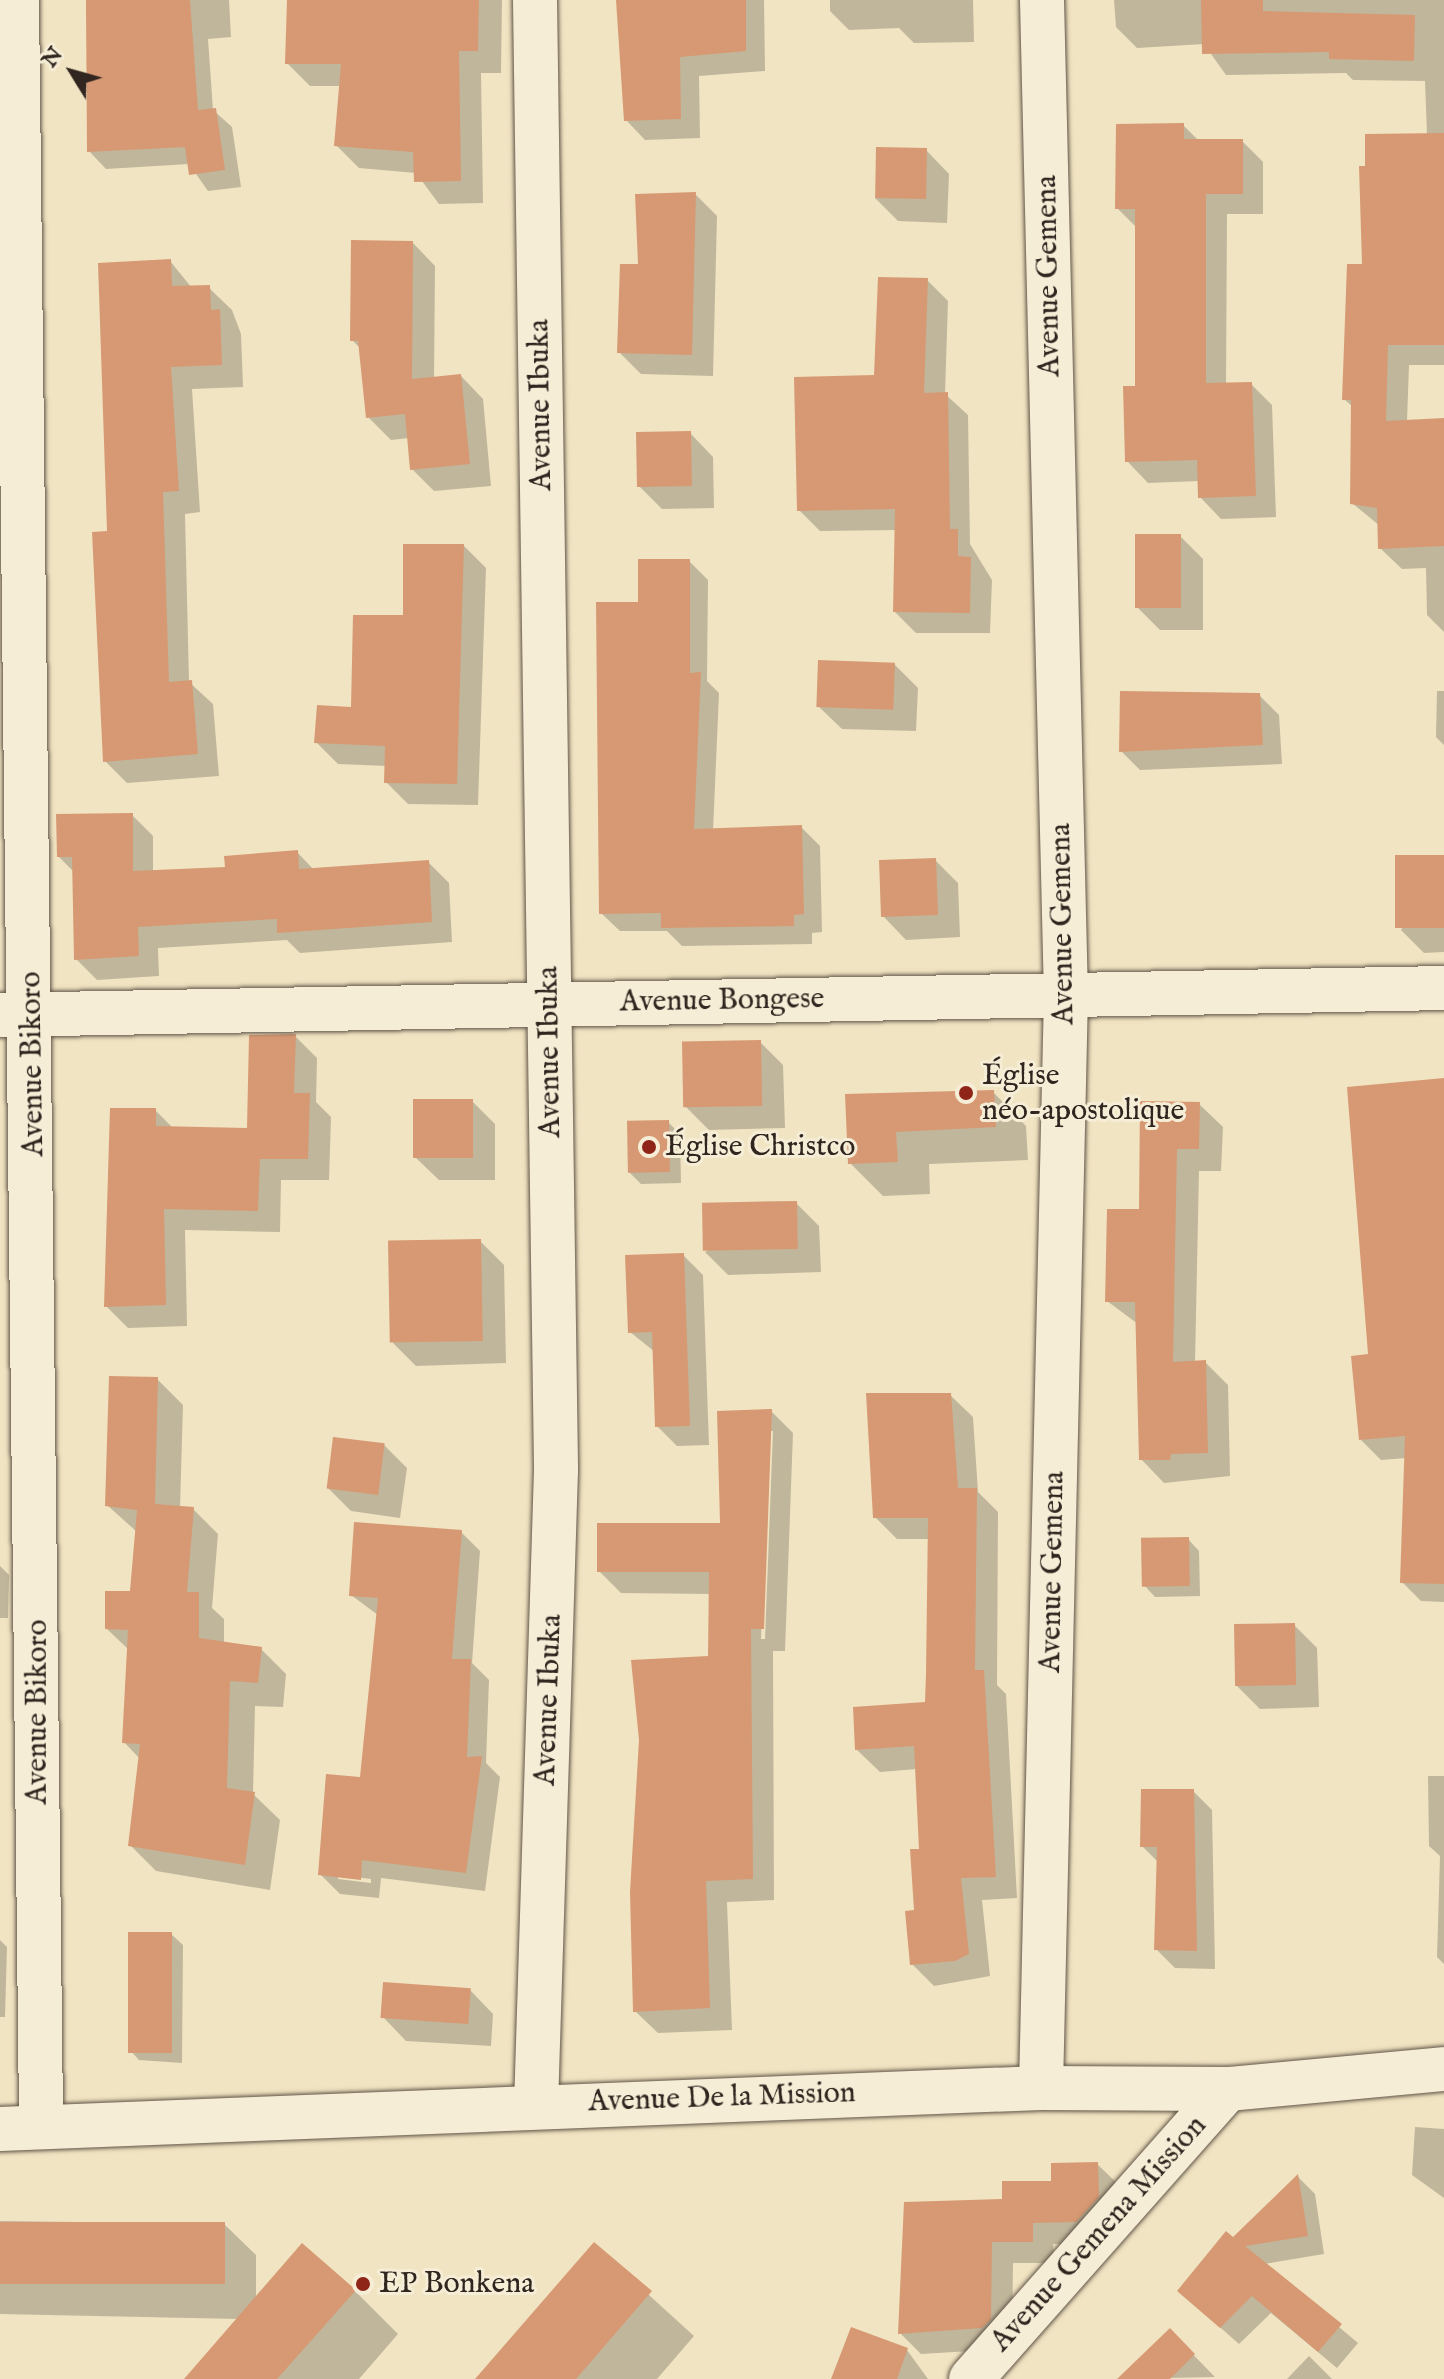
<!DOCTYPE html>
<meta charset="utf-8">
<style>
body{margin:0}
#map{position:relative;width:1444px;height:2379px;overflow:hidden;background:#f1e4c2;font-family:"IM FELL English",serif}
div>[style]{position:absolute}
.shadow>*{inset:0;background:#0003}
.building>*{inset:0;background:#d79973;transform-origin:0 0}
.roads{filter:drop-shadow(0 0 2px #615548) drop-shadow(0 0 2px #615548)}
.minor>*{height:44px;margin:-22px;padding:0 22px;transform-origin:22px;border-radius:22px;background:#f6edd7}
.dots>*{width:22px;height:22px;translate:-50% -50%;box-sizing:border-box;border:4px solid #f6edd7;border-radius:50%}
span{translate:-50% -50%;white-space:nowrap;text-align:center;line-height:1.15;-webkit-text-stroke:6px #f6edd7;paint-order:stroke}
.street-label{font-size:30px;color:#31251f}
.poi-label{font-size:30px;color:#31251f}
.left{translate:0 -50%;text-align:left}
.north{position:absolute;left:32px;top:32px;width:80px;height:80px;-webkit-text-stroke:6px #f6edd7;paint-order:stroke;rotate:307deg;font-size:22px;font-weight:700;line-height:32px;text-align:center;color:#31251f}
.north::after{content:'';display:block;margin:auto;width:28px;height:36px;background:#31251f;clip-path:polygon(50% 0,100% 100%,50% 72%,0 100%)}
</style>
<div id="map">
<div class="shadow">
<i style="clip-path:polygon(86px 0,229px 0,231px 37px,208px 39px,213px 110px,232px 127px,241px 187px,208px 191px,189px 164px,106px 169px,89px 151px)"></i>
<i style="clip-path:polygon(289px 0,502px 0,501px 73px,481px 73px,483px 203px,439px 204px,416px 173px,359px 168px,336px 145px,341px 86px,310px 86px,287px 63px)"></i>
<i style="clip-path:polygon(619px 0,764px 0,765px 71px,699px 76px,700px 138px,645px 140px,626px 120px)"></i>
<i style="clip-path:polygon(830px 0,973px 0,974px 42px,914px 43px,899px 28px,849px 30px,830px 11px)"></i>
<i style="clip-path:polygon(1114px 0,1444px 0,1444px 365px,1409px 365px,1407px 422px,1444px 420px,1444px 632px,1427px 615px,1426px 568px,1402px 569px,1380px 548px,1380px 526px,1352px 503px,1353px 407px,1344px 399px,1364px 266px,1367px 168px,1427px 135px,1425px 81px,1353px 80px,1346px 73px,1226px 75px,1204px 44px,1137px 48px,1116px 27px)"></i>
<i style="clip-path:polygon(1183px 125px,1199px 141px,1242px 141px,1263px 162px,1263px 214px,1227px 214px,1226px 385px,1251px 384px,1272px 405px,1276px 517px,1221px 519px,1200px 497px,1199px 481px,1148px 483px,1127px 461px,1137px 388px,1137px 228px,1117px 208px)"></i>
<i style="clip-path:polygon(926px 150px,949px 174px,947px 223px,898px 221px,875px 198px)"></i>
<i style="clip-path:polygon(695px 194px,717px 216px,713px 376px,641px 374px,619px 352px,640px 266px)"></i>
<i style="clip-path:polygon(413px 243px,435px 266px,434px 379px,461px 376px,483px 399px,491px 486px,434px 491px,412px 469px,409px 438px,391px 440px,368px 417px,360px 348px,352px 340px)"></i>
<i style="clip-path:polygon(170px 261px,192px 288px,209px 288px,232px 310px,241px 334px,243px 387px,192px 389px,200px 512px,185px 514px,189px 682px,213px 704px,219px 776px,127px 783px,105px 761px,109px 533px)"></i>
<i style="clip-path:polygon(927px 280px,948px 301px,945px 394px,968px 415px,970px 544px,992px 580px,990px 633px,916px 633px,895px 612px,897px 530px,820px 531px,799px 510px)"></i>
<i style="clip-path:polygon(690px 433px,713px 457px,714px 508px,662px 509px,639px 486px)"></i>
<i style="clip-path:polygon(1180px 536px,1203px 559px,1203px 630px,1160px 630px,1137px 607px)"></i>
<i style="clip-path:polygon(464px 546px,486px 568px,478px 805px,408px 804px,386px 782px,387px 766px,338px 764px,316px 742px,353px 710px,405px 617px)"></i>
<i style="clip-path:polygon(689px 561px,708px 580px,707px 681px,719px 693px,713px 831px,801px 827px,820px 846px,822px 932px,812px 933px,812px 944px,682px 946px,667px 931px,620px 931px,601px 913px,640px 604px)"></i>
<i style="clip-path:polygon(894px 664px,918px 688px,916px 731px,842px 729px,818px 706px)"></i>
<i style="clip-path:polygon(1437px 691px,1444px 691px,1444px 745px,1436px 737px)"></i>
<i style="clip-path:polygon(1259px 695px,1279px 715px,1282px 764px,1140px 770px,1121px 751px)"></i>
<i style="clip-path:polygon(132px 815px,153px 836px,153px 872px,227px 869px,297px 852px,314px 870px,428px 862px,449px 883px,452px 942px,300px 953px,287px 940px,158px 948px,159px 976px,97px 980px,76px 959px,74px 872px,59px 857px)"></i>
<i style="clip-path:polygon(1444px 857px,1444px 952px,1424px 953px,1401px 930px)"></i>
<i style="clip-path:polygon(935px 860px,958px 883px,960px 937px,906px 940px,883px 916px)"></i>
<i style="clip-path:polygon(295px 1036px,317px 1058px,316px 1102px,331px 1117px,329px 1180px,281px 1180px,280px 1232px,185px 1230px,187px 1326px,128px 1328px,106px 1306px,155px 1110px,173px 1128px,248px 1130px)"></i>
<i style="clip-path:polygon(760px 1042px,783px 1065px,785px 1128px,709px 1130px,686px 1107px)"></i>
<i style="clip-path:polygon(1444px 1081px,1444px 1455px,1381px 1460px,1361px 1440px,1371px 1356px)"></i>
<i style="clip-path:polygon(993px 1092px,1026px 1126px,1028px 1160px,929px 1164px,930px 1194px,883px 1196px,850px 1163px,847px 1096px)"></i>
<i style="clip-path:polygon(472px 1101px,495px 1124px,495px 1180px,439px 1180px,415px 1157px)"></i>
<i style="clip-path:polygon(1199px 1104px,1223px 1127px,1221px 1171px,1199px 1171px,1195px 1363px,1205px 1362px,1228px 1385px,1230px 1476px,1164px 1483px,1141px 1459px,1138px 1324px,1107px 1301px,1141px 1211px)"></i>
<i style="clip-path:polygon(668px 1122px,680px 1134px,681px 1183px,641px 1184px,630px 1173px)"></i>
<i style="clip-path:polygon(796px 1203px,819px 1226px,821px 1272px,728px 1275px,705px 1252px)"></i>
<i style="clip-path:polygon(480px 1241px,504px 1265px,506px 1363px,416px 1366px,393px 1343px)"></i>
<i style="clip-path:polygon(683px 1255px,703px 1275px,709px 1445px,677px 1446px,657px 1426px,655px 1352px,630px 1332px)"></i>
<i style="clip-path:polygon(157px 1379px,183px 1405px,180px 1508px,193px 1509px,218px 1534px,212px 1608px,224px 1619px,224px 1644px,261px 1649px,286px 1674px,283px 1707px,255px 1706px,253px 1794px,280px 1820px,270px 1890px,156px 1871px,130px 1845px,140px 1759px,124px 1742px,129px 1650px,107px 1629px,132px 1593px,137px 1532px,107px 1505px)"></i>
<i style="clip-path:polygon(950px 1395px,973px 1417px,978px 1492px,998px 1512px,997px 1685px,1006px 1694px,1017px 1898px,982px 1900px,990px 1976px,934px 1986px,912px 1964px,921px 1851px,917px 1769px,880px 1772px,857px 1750px,927px 1704px,929px 1539px,897px 1539px,875px 1517px)"></i>
<i style="clip-path:polygon(evenodd,771px 1411px,793px 1433px,785px 1651px,773px 1651px,774px 1900px,727px 1902px,732px 2030px,658px 2033px,635px 2011px,710px 1658px,711px 1594px,621px 1593px,599px 1571px,722px 1525px,771px 1411px,769px 1431px,773px 1431px,765px 1639px,761px 1639px,769px 1431px)"></i>
<i style="clip-path:polygon(384px 1445px,407px 1468px,400px 1518px,351px 1511px,328px 1488px)"></i>
<i style="clip-path:polygon(1444px 1498px,1444px 1602px,1421px 1601px,1402px 1582px)"></i>
<i style="clip-path:polygon(evenodd,461px 1532px,480px 1551px,472px 1663px,489px 1680px,486px 1763px,500px 1777px,485px 1891px,381px 1878px,379px 1898px,340px 1894px,320px 1874px,362px 1779px,378px 1615px,351px 1595px,461px 1532px,338px 1875px,371px 1879px,371px 1883px,338px 1879px,338px 1875px)"></i>
<i style="clip-path:polygon(1188px 1539px,1199px 1551px,1200px 1596px,1155px 1597px,1144px 1585px)"></i>
<i style="clip-path:polygon(0 1566px,9px 1575px,8px 1618px,0 1618px)"></i>
<i style="clip-path:polygon(1294px 1625px,1317px 1648px,1319px 1707px,1260px 1709px,1237px 1686px)"></i>
<i style="clip-path:polygon(1428px 1776px,1444px 1776px,1444px 1964px,1437px 1957px,1440px 1856px,1429px 1846px)"></i>
<i style="clip-path:polygon(1193px 1791px,1212px 1810px,1215px 1969px,1175px 1968px,1156px 1949px,1158px 1862px,1142px 1846px)"></i>
<i style="clip-path:polygon(171px 1934px,183px 1945px,182px 2063px,139px 2060px,128px 2048px)"></i>
<i style="clip-path:polygon(0 1940px,7px 1947px,5px 2017px,0 2017px)"></i>
<i style="clip-path:polygon(470px 1990px,493px 2014px,491px 2046px,406px 2041px,383px 2017px)"></i>
<i style="clip-path:polygon(1415px 2127px,1444px 2129px,1444px 2198px,1412px 2175px)"></i>
<i style="clip-path:polygon(1097px 2164px,1119px 2185px,1098px 2243px,1053px 2244px,1054px 2263px,1013px 2263px,1012px 2341px,1004px 2349px,921px 2354px,900px 2333px,1004px 2201px)"></i>
<i style="clip-path:polygon(1298px 2177px,1315px 2194px,1324px 2254px,1264px 2264px,1358px 2343px,1337px 2368px,1271px 2313px,1239px 2344px,1179px 2291px)"></i>
<i style="clip-path:polygon(0 2221px,224px 2224px,256px 2255px,256px 2300px,355px 2291px,398px 2334px,359px 2379px,186px 2379px,239px 2319px,0 2314px)"></i>
<i style="clip-path:polygon(594px 2245px,694px 2336px,657px 2379px,478px 2379px)"></i>
<i style="clip-path:polygon(1170px 2331px,1215px 2377px,1124px 2379px)"></i>
<i style="clip-path:polygon(907px 2350px,928px 2379px,833px 2379px)"></i>
<i style="clip-path:polygon(1309px 2356px,1332px 2379px,1287px 2379px)"></i>
</div>
<div class="building">
<i style="clip-path:polygon(86px 0,190px 0,198px 110px,216px 108px,225px 170px,189px 175px,185px 147px,87px 152px)"></i>
<i style="clip-path:polygon(287px 0,479px 0,478px 51px,459px 51px,461px 181px,414px 182px,413px 152px,334px 146px,341px 64px,285px 64px)"></i>
<i style="clip-path:polygon(616px 0,746px 0,746px 51px,680px 57px,681px 119px,624px 121px)"></i>
<i style="clip-path:polygon(1201px 0,1263px 0,1263px 11px,1415px 15px,1414px 61px,1329px 59px,1329px 52px,1202px 54px)"></i>
<i style="clip-path:polygon(1184px 123px,1184px 139px,1243px 139px,1243px 194px,1206px 194px,1206px 383px,1252px 382px,1256px 496px,1198px 498px,1197px 460px,1125px 462px,1123px 386px,1135px 386px,1135px 209px,1115px 209px,1116px 124px)"></i>
<i style="clip-path:polygon(1444px 133px,1444px 345px,1388px 345px,1386px 421px,1444px 418px,1444px 546px,1378px 549px,1377px 508px,1350px 504px,1351px 400px,1342px 400px,1347px 264px,1362px 264px,1359px 166px,1365px 166px,1365px 134px)"></i>
<i style="left:876px;top:147px;width:51px;height:51px;rotate:1deg"></i>
<i style="clip-path:polygon(696px 192px,692px 355px,617px 353px,620px 264px,638px 264px,635px 194px)"></i>
<i style="clip-path:polygon(351px 240px,413px 241px,412px 379px,461px 374px,470px 464px,410px 470px,405px 414px,366px 418px,358px 341px,350px 341px)"></i>
<i style="clip-path:polygon(171px 259px,172px 286px,210px 285px,211px 310px,220px 309px,222px 365px,171px 367px,179px 491px,163px 492px,169px 682px,192px 680px,198px 754px,103px 762px,92px 532px,107px 531px,98px 263px)"></i>
<i style="clip-path:polygon(878px 277px,928px 278px,924px 393px,948px 392px,950px 529px,958px 529px,958px 556px,971px 557px,970px 613px,893px 612px,895px 509px,797px 511px,794px 377px,874px 375px)"></i>
<i style="left:691px;top:431px;width:55px;height:55px;rotate:89deg"></i>
<i style="left:1181px;top:534px;width:74px;height:46px;rotate:90deg"></i>
<i style="clip-path:polygon(403px 544px,464px 544px,457px 784px,384px 783px,385px 746px,314px 743px,317px 705px,351px 707px,353px 615px,403px 615px)"></i>
<i style="clip-path:polygon(638px 559px,690px 559px,690px 673px,701px 672px,694px 829px,802px 825px,804px 914px,794px 915px,794px 926px,661px 928px,661px 913px,599px 914px,596px 602px,638px 602px)"></i>
<i style="left:818px;top:660px;width:77px;height:47px;rotate:2deg"></i>
<i style="clip-path:polygon(1120px 691px,1260px 693px,1263px 745px,1119px 752px)"></i>
<i style="clip-path:polygon(133px 813px,133px 871px,225px 867px,224px 856px,298px 850px,299px 869px,429px 860px,432px 922px,277px 933px,277px 919px,138px 927px,139px 956px,74px 960px,72px 857px,57px 857px,56px 814px)"></i>
<i style="left:1444px;top:855px;width:73px;height:49px;rotate:90deg"></i>
<i style="left:936px;top:858px;width:57px;height:57px;rotate:88deg"></i>
<i style="clip-path:polygon(296px 1034px,294px 1093px,310px 1093px,308px 1159px,260px 1159px,258px 1211px,164px 1209px,166px 1305px,104px 1307px,110px 1108px,156px 1108px,156px 1126px,247px 1128px,249px 1035px)"></i>
<i style="left:761px;top:1040px;width:66px;height:79px;rotate:89deg"></i>
<i style="clip-path:polygon(1444px 1078px,1444px 1584px,1400px 1583px,1405px 1436px,1359px 1440px,1351px 1356px,1368px 1354px,1347px 1087px)"></i>
<i style="clip-path:polygon(994px 1090px,996px 1127px,896px 1132px,898px 1162px,848px 1164px,845px 1094px)"></i>
<i style="left:413px;top:1099px;width:60px;height:59px"></i>
<i style="clip-path:polygon(1140px 1101px,1200px 1102px,1199px 1149px,1177px 1149px,1173px 1362px,1206px 1360px,1208px 1453px,1171px 1454px,1170px 1460px,1139px 1460px,1135px 1302px,1105px 1302px,1107px 1209px,1139px 1209px)"></i>
<i style="left:669px;top:1120px;width:52px;height:42px;rotate:89deg"></i>
<i style="left:797px;top:1201px;width:48px;height:95px;rotate:89deg"></i>
<i style="left:481px;top:1239px;width:102px;height:93px;rotate:89deg"></i>
<i style="clip-path:polygon(684px 1253px,690px 1426px,655px 1427px,652px 1332px,628px 1333px,625px 1255px)"></i>
<i style="clip-path:polygon(109px 1376px,158px 1377px,155px 1504px,194px 1507px,187px 1592px,199px 1592px,199px 1638px,262px 1647px,258px 1683px,230px 1681px,227px 1788px,255px 1792px,245px 1865px,128px 1846px,140px 1744px,122px 1743px,128px 1630px,105px 1629px,105px 1591px,130px 1591px,137px 1510px,105px 1506px)"></i>
<i style="clip-path:polygon(866px 1393px,951px 1393px,958px 1488px,977px 1488px,975px 1670px,984px 1670px,996px 1877px,961px 1878px,969px 1954px,955px 1961px,910px 1965px,905px 1911px,914px 1910px,910px 1849px,919px 1849px,914px 1746px,855px 1750px,853px 1707px,925px 1702px,926px 1674px,928px 1518px,873px 1518px)"></i>
<i style="clip-path:polygon(772px 1409px,764px 1629px,751px 1629px,753px 1879px,706px 1881px,710px 2008px,633px 2012px,630px 1892px,639px 1740px,631px 1660px,708px 1656px,709px 1572px,597px 1572px,597px 1523px,720px 1523px,717px 1411px)"></i>
<i style="left:333px;top:1437px;width:52px;height:52px;rotate:7deg"></i>
<i style="clip-path:polygon(354px 1522px,462px 1530px,452px 1659px,471px 1659px,467px 1757px,482px 1756px,466px 1873px,362px 1860px,361px 1880px,318px 1875px,326px 1774px,360px 1777px,378px 1598px,349px 1596px)"></i>
<i style="left:1189px;top:1537px;width:49px;height:48px;rotate:89deg"></i>
<i style="left:1295px;top:1623px;width:62px;height:61px;rotate:89deg"></i>
<i style="clip-path:polygon(1141px 1789px,1194px 1789px,1197px 1951px,1154px 1950px,1157px 1847px,1140px 1847px)"></i>
<i style="left:172px;top:1932px;width:121px;height:44px;rotate:90deg"></i>
<i style="left:383px;top:1982px;width:88px;height:36px;rotate:4deg"></i>
<i style="clip-path:polygon(1098px 2162px,1099px 2197px,1076px 2222px,1033px 2223px,1033px 2242px,992px 2242px,991px 2319px,982px 2328px,898px 2334px,904px 2202px,1002px 2199px,1002px 2181px,1051px 2181px,1051px 2163px)"></i>
<i style="clip-path:polygon(1298px 2174px,1308px 2236px,1245px 2246px,1342px 2324px,1318px 2352px,1252px 2296px,1220px 2328px,1177px 2291px,1226px 2231px,1233px 2237px)"></i>
<i style="left:0;top:2222px;width:225px;height:62px"></i>
<i style="clip-path:polygon(594px 2242px,652px 2291px,576px 2379px,475px 2379px)"></i>
<i style="clip-path:polygon(302px 2243px,356px 2290px,333px 2316px,277px 2379px,184px 2379px)"></i>
<i style="clip-path:polygon(851px 2327px,908px 2348px,897px 2379px,831px 2379px)"></i>
<i style="clip-path:polygon(1170px 2328px,1195px 2354px,1170px 2379px,1117px 2379px)"></i>
</div>
<div class="roads">
<div class="minor">
<i style="left:17px;top:0;width:2127px;rotate:89.35deg"></i>
<i style="left:535px;top:0;width:1470px;rotate:89.18deg"></i>
<i style="left:556px;top:1470px;width:635px;rotate:91.8deg"></i>
<i style="left:0;top:1015px;width:1444px;rotate:-1.07deg"></i>
<i style="left:1041px;top:2088px;width:1091px;rotate:-88.69deg"></i>
<i style="left:1066px;top:997px;width:997px;rotate:-91.38deg"></i>
<i style="left:0;top:2129px;width:1042px;rotate:-2.26deg"></i>
<i style="left:1041px;top:2088px;width:187px;rotate:0.3deg"></i>
<i style="left:1228px;top:2089px;width:217px;rotate:-5.3deg"></i>
<i style="left:971px;top:2379px;width:387px;rotate:-48.5deg"></i>
</div>
</div>
<div class="dots">
<i style="left:966px;top:1093px;background:#8f2418"></i>
<i style="left:649px;top:1147px;background:#8f2418"></i>
<i style="left:363px;top:2284px;background:#8f2418"></i>
</div>
<div class="street-label">
<span style="left:1049px;top:276px;rotate:-91deg">Avenue Gemena</span>
<span style="left:541px;top:405px;rotate:-91deg">Avenue Ibuka</span>
<span style="left:1063px;top:924px;rotate:-91deg">Avenue Gemena</span>
<span style="left:722px;top:1001px;rotate:-1deg">Avenue Bongese</span>
<span style="left:550px;top:1052px;rotate:-91deg">Avenue Ibuka</span>
<span style="left:33px;top:1064px;rotate:-91deg">Avenue Bikoro</span>
<span style="left:1053px;top:1572px;rotate:-89deg">Avenue Gemena</span>
<span style="left:549px;top:1700px;rotate:-88deg">Avenue Ibuka</span>
<span style="left:38px;top:1712px;rotate:-90deg">Avenue Bikoro</span>
<span style="left:722px;top:2098px;rotate:-2deg">Avenue De la Mission</span>
<span style="left:1099px;top:2234px;rotate:-48deg">Avenue Gemena Mission</span>
</div>
<div class="poi-label">
<span class="left" style="left:982px;top:1093px">Église<br>néo-apostolique</span>
<span class="left" style="left:665px;top:1147px">Église Christco</span>
<span class="left" style="left:379px;top:2284px">EP Bonkena</span>
</div>
<div class="north">N</div>
</div>
